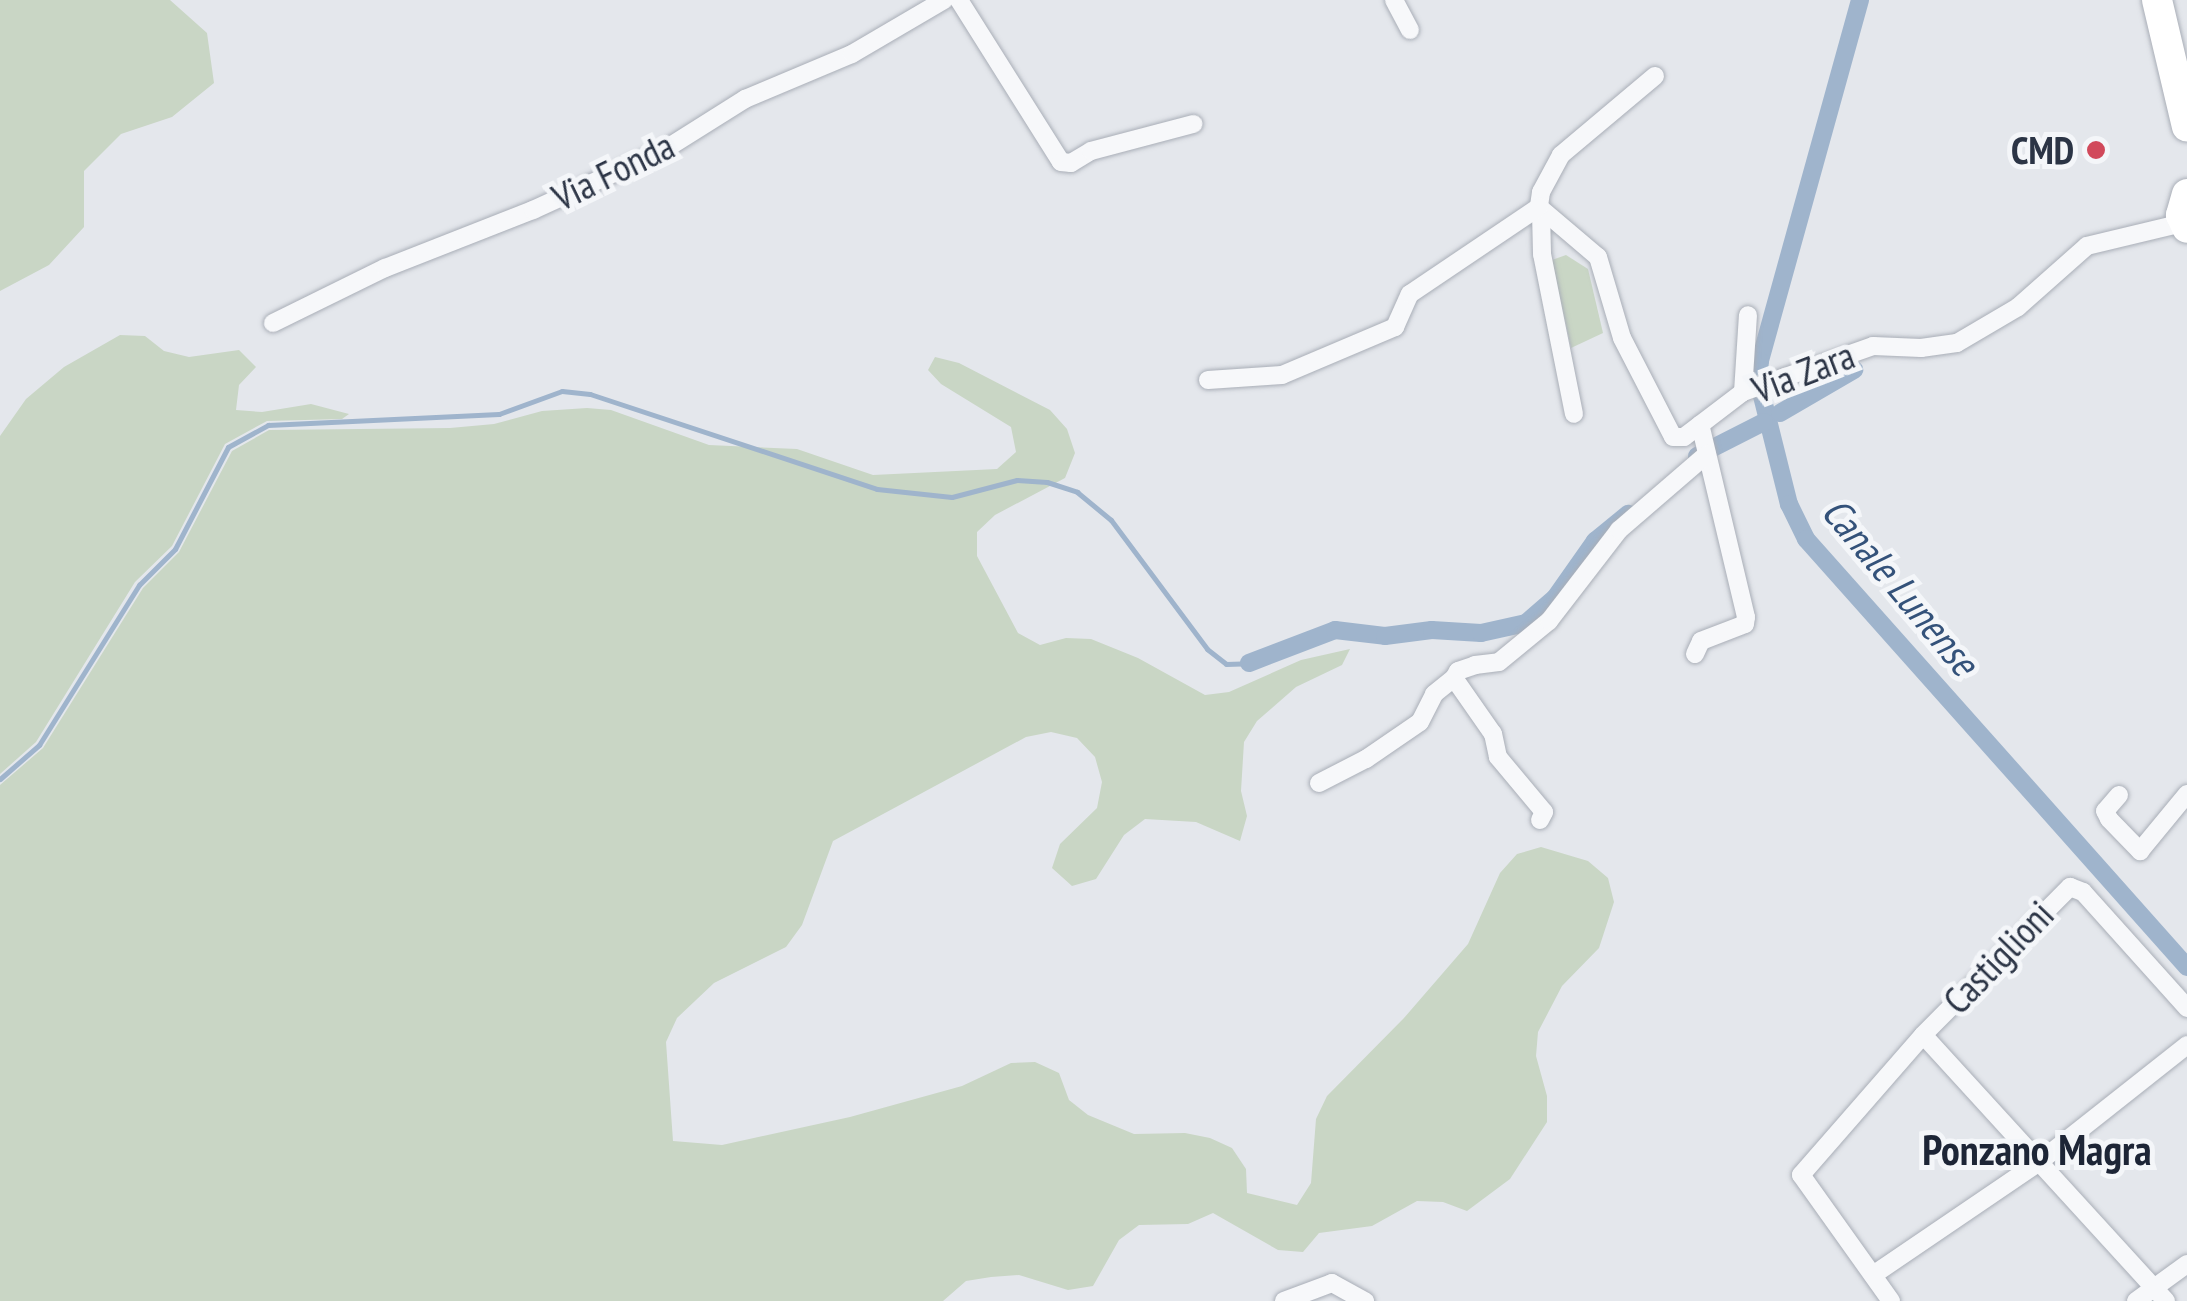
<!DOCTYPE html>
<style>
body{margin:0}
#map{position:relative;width:2187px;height:1301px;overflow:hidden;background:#e4e7ec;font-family:"PT Sans Narrow",sans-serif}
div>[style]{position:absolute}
.green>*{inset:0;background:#c9d6c5}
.stream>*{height:5px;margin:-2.5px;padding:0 2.5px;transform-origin:2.5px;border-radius:2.5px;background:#9fb4cc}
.canal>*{height:18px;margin:-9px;padding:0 9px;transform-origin:9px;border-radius:9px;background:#9fb4cc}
.roads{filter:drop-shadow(0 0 2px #a9aeb7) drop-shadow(0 0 2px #a9aeb7)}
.street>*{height:18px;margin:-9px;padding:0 9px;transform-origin:9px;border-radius:9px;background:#f7f8fa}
.primary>*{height:30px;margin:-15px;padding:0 15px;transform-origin:15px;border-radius:15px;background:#fff}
.dots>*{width:28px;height:28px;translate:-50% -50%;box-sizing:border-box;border:5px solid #f4f6f9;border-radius:50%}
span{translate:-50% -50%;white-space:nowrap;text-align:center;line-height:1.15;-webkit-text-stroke:10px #f4f6f9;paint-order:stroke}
.poi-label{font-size:38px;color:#2b3445;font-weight:700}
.right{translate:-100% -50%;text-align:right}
.street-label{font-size:38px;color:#2b3445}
.water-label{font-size:40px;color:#34527a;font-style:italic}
.quarter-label{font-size:42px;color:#1d2536;font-weight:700}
</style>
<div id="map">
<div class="green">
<i style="clip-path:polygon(0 0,170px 0,207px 33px,214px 83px,172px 117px,121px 134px,84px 171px,84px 227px,49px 265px,0 291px)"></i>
<i style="clip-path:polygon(1566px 255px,1588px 269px,1603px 333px,1571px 348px,1552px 260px)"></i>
<i style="clip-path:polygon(120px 335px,145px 336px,164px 351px,189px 357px,239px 350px,256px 367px,239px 385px,236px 410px,262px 412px,311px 404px,349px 414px,342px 419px,267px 421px,225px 444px,172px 546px,135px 582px,36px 742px,0 774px,0 436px,26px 399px,64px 367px)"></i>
<i style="clip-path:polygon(935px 357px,959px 363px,1050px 410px,1067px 429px,1075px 453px,1065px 478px,995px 515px,977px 532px,977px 556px,1018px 633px,1040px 645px,1066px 638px,1091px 639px,1138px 658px,1205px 695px,1229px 692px,1301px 660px,1350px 649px,1342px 665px,1296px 687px,1257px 721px,1244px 742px,1241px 791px,1247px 816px,1240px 841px,1196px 822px,1145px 819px,1124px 835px,1096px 879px,1072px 886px,1052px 868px,1060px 844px,1097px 808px,1102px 782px,1095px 757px,1077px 738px,1051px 732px,1026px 737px,833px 841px,802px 925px,786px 947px,714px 983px,677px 1018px,666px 1042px,673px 1141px,722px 1145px,850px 1117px,962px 1086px,1011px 1063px,1035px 1062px,1059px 1073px,1069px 1100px,1088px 1115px,1134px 1134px,1185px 1133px,1210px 1138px,1232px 1148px,1246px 1169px,1247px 1193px,1297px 1205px,1311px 1183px,1316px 1119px,1327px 1096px,1404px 1018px,1468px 944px,1500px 873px,1517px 854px,1541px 847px,1588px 861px,1608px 878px,1614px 902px,1599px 948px,1562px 986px,1538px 1032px,1536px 1056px,1547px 1096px,1547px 1122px,1510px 1179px,1467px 1211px,1443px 1202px,1417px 1201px,1372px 1226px,1319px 1233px,1303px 1252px,1278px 1250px,1213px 1213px,1188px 1224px,1139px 1225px,1119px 1240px,1093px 1286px,1068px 1290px,1019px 1275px,991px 1277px,966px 1281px,943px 1301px,0 1301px,0 785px,43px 748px,143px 588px,179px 552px,232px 451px,269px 430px,450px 428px,494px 424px,542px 411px,587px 408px,611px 410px,709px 445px,797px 449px,873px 475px,997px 469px,1016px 452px,1011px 427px,941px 384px,928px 370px)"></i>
</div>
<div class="stream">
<i style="left:0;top:779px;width:52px;rotate:-41.1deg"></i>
<i style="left:39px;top:745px;width:189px;rotate:-58deg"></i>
<i style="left:139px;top:585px;width:51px;rotate:-45deg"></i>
<i style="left:175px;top:549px;width:115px;rotate:-62.5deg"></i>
<i style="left:228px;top:447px;width:46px;rotate:-28.8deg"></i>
<i style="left:268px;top:425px;width:231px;rotate:-2.7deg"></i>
<i style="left:499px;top:414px;width:67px;rotate:-20.1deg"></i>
<i style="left:562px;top:391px;width:28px;rotate:6deg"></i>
<i style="left:590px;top:394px;width:302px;rotate:18.3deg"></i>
<i style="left:877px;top:489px;width:75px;rotate:6.1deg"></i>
<i style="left:952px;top:497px;width:67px;rotate:-14.7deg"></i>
<i style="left:1017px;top:480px;width:30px;rotate:4deg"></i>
<i style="left:1047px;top:482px;width:32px;rotate:18deg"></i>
<i style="left:1077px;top:492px;width:44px;rotate:39.5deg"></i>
<i style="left:1111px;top:520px;width:161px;rotate:53.3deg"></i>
<i style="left:1207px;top:649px;width:24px;rotate:38deg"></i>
<i style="left:1226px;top:664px;width:23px;rotate:-2deg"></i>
</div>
<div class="canal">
<i style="left:1860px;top:0;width:375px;rotate:105.5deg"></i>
<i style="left:1760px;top:361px;width:19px;rotate:96deg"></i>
<i style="left:1758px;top:380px;width:128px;rotate:76deg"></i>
<i style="left:1789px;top:504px;width:39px;rotate:64deg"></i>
<i style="left:1806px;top:539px;width:573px;rotate:48.32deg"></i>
<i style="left:1780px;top:413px;width:86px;rotate:-30.2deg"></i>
<i style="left:1697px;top:456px;width:75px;rotate:-26.9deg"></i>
<i style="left:1249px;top:663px;width:92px;rotate:-21deg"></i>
<i style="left:1335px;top:630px;width:50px;rotate:6.8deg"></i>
<i style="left:1385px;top:636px;width:47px;rotate:-7.3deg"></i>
<i style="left:1432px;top:630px;width:49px;rotate:3.5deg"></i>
<i style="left:1481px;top:633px;width:46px;rotate:-12.5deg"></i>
<i style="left:1526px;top:623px;width:38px;rotate:-41deg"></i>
<i style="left:1555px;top:598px;width:70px;rotate:-54.9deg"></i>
<i style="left:1595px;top:541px;width:43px;rotate:-39.3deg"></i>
</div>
<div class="roads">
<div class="street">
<i style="left:959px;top:0;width:191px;rotate:57.8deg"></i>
<i style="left:1061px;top:162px;width:10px;rotate:6deg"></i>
<i style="left:1071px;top:163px;width:23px;rotate:-31deg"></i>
<i style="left:1091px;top:151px;width:106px;rotate:-14.8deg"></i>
<i style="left:1394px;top:0;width:34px;rotate:62deg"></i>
<i style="left:1655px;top:76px;width:123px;rotate:140deg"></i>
<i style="left:1561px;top:155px;width:42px;rotate:118.4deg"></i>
<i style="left:1541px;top:192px;width:15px;rotate:98deg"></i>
<i style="left:1539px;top:207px;width:77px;rotate:40.3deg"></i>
<i style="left:1598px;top:257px;width:84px;rotate:73.5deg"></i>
<i style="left:1622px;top:338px;width:111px;rotate:62.7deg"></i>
<i style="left:1673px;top:437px;width:11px"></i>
<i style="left:1684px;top:437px;width:74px;rotate:-37.3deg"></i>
<i style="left:1743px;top:392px;width:138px;rotate:-19.5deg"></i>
<i style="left:1873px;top:346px;width:48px;rotate:2.4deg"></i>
<i style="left:1921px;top:348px;width:36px;rotate:-8deg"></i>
<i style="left:1957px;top:343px;width:71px;rotate:-30.5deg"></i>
<i style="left:2018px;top:307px;width:92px;rotate:-41.5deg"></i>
<i style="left:2087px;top:246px;width:99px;rotate:-13.5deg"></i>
<i style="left:1541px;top:212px;width:42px;rotate:88.6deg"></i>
<i style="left:1542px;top:254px;width:163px;rotate:78.7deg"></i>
<i style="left:273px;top:323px;width:125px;rotate:-26.2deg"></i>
<i style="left:385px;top:268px;width:159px;rotate:-21.4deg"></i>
<i style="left:533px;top:210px;width:144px;rotate:-24.6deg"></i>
<i style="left:664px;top:150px;width:96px;rotate:-32.2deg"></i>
<i style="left:745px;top:99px;width:116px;rotate:-22.8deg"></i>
<i style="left:852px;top:54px;width:107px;rotate:-30.4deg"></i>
<i style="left:1208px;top:380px;width:74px;rotate:-3.9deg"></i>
<i style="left:1282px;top:375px;width:123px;rotate:-23deg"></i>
<i style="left:1395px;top:327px;width:36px;rotate:-66deg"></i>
<i style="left:1410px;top:294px;width:156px;rotate:-34deg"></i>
<i style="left:1743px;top:392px;width:77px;rotate:-86.3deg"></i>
<i style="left:1695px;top:654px;width:14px;rotate:-65deg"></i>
<i style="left:1701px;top:641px;width:47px;rotate:-21.1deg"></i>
<i style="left:1745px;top:624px;width:7px;rotate:-82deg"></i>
<i style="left:1746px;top:617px;width:198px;rotate:-103.4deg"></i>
<i style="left:1319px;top:783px;width:53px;rotate:-27.1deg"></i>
<i style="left:1366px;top:759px;width:65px;rotate:-34.4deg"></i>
<i style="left:1420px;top:722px;width:31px;rotate:-63deg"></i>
<i style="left:1434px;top:694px;width:26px;rotate:-39deg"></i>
<i style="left:2119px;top:795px;width:21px;rotate:131deg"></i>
<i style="left:2105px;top:811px;width:9px;rotate:63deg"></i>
<i style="left:2109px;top:819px;width:45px;rotate:45.9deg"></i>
<i style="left:2140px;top:851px;width:74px;rotate:-50.5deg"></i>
<i style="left:1540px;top:820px;width:9px;rotate:-63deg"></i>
<i style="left:1544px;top:812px;width:72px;rotate:-129.9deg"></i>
<i style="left:1498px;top:757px;width:24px;rotate:-102deg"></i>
<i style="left:1493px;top:734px;width:68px;rotate:-124.9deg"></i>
<i style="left:1454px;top:678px;width:8px;rotate:-60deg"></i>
<i style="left:1458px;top:671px;width:18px;rotate:-19deg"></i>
<i style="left:1475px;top:665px;width:24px;rotate:-7deg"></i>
<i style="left:1499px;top:662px;width:65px;rotate:-39.4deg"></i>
<i style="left:1549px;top:621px;width:115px;rotate:-52.4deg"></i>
<i style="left:1619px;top:530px;width:116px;rotate:-40.8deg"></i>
<i style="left:1873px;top:1275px;width:201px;rotate:-34.2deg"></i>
<i style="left:2039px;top:1162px;width:189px;rotate:-38.3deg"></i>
<i style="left:1284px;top:1301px;width:51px;rotate:-20.6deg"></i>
<i style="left:1332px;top:1283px;width:38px;rotate:29deg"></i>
<i style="left:1891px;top:1301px;width:155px;rotate:-125.5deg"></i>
<i style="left:1801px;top:1175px;width:186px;rotate:-48.9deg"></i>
<i style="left:2136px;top:1301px;width:63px;rotate:-36deg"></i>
<i style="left:2166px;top:1301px;width:360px;rotate:-132.4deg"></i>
<i style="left:1923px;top:1035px;width:209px;rotate:-45.2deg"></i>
<i style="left:2070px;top:887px;width:14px;rotate:21deg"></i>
<i style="left:2083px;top:892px;width:156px;rotate:48.1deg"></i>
</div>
<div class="primary">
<i style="left:2157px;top:0;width:130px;rotate:76.7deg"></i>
<i style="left:2187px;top:194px;width:22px;rotate:106deg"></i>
<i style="left:2181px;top:215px;width:14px;rotate:65deg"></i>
</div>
</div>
<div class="dots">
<i style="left:2096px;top:150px;background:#d1495b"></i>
</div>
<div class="poi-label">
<span class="right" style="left:2074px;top:150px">CMD</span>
</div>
<div class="street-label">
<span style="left:613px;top:171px;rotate:-26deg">Via Fonda</span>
<span style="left:1803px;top:372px;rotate:-21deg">Via Zara</span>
<span style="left:1998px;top:957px;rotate:-46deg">Castiglioni</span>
</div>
<div class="water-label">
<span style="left:1901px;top:586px;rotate:50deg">Canale Lunense</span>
</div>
<div class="quarter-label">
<span style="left:2037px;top:1150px">Ponzano Magra</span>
</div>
</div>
